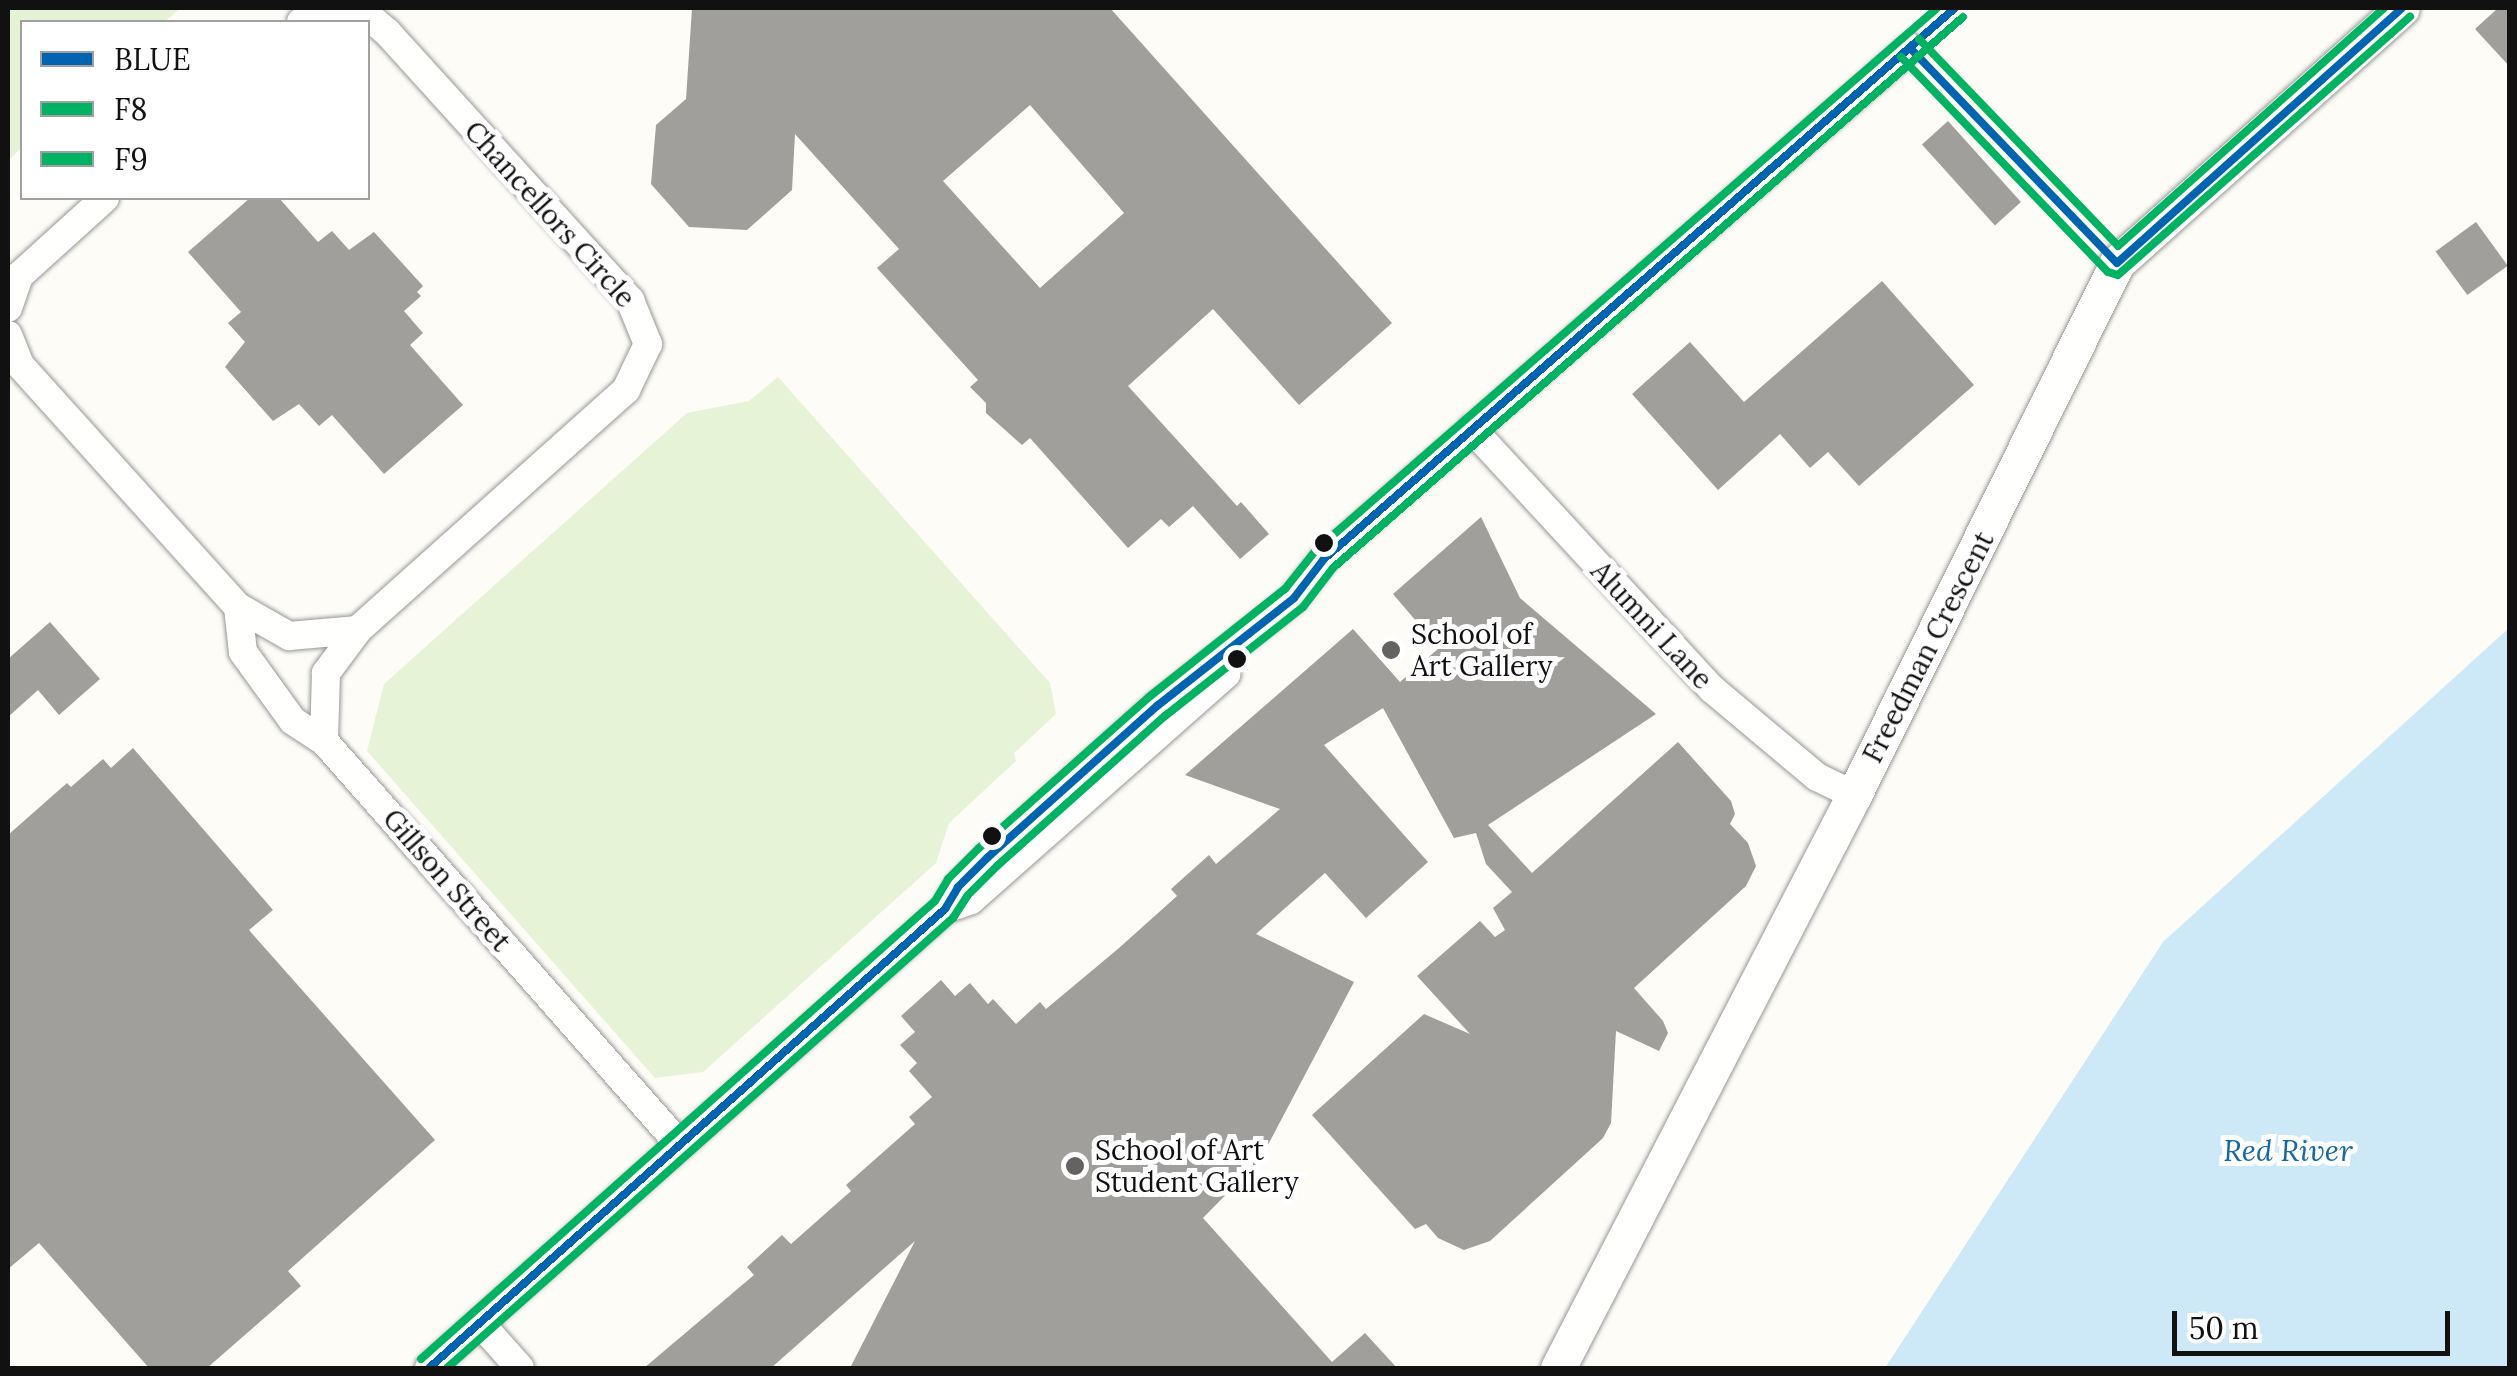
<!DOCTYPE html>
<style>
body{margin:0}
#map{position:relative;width:2517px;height:1376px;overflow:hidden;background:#fdfcf7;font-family:Lora,serif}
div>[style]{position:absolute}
.green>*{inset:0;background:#e7f3d7}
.water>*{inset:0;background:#cde8f7}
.building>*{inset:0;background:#a19f9c;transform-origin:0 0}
.roads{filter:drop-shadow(0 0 2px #979795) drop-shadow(0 0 2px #979795)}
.minor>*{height:28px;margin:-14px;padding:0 14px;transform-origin:14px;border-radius:14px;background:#fffffe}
.tertiary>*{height:35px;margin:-17.5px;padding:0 17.5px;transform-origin:17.5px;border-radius:17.5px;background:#fffffe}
.bus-1>*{height:8px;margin:-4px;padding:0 4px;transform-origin:4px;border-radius:4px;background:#0064b1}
.bus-2>*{height:8px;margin:-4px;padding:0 4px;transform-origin:4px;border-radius:4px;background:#00b262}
.bus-3>*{height:8px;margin:-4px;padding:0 4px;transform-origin:4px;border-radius:4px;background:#00b262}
.dots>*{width:28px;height:28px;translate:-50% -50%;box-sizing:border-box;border:5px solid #fff;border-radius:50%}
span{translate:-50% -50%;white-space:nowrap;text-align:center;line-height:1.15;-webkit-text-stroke:10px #fff;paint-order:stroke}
.street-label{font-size:28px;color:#111}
.poi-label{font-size:28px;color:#111}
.left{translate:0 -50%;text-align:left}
.water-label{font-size:30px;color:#1768a6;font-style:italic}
.frame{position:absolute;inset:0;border:10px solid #111;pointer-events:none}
.legend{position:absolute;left:20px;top:20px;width:350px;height:180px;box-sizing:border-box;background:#fff;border:2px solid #a0a0a0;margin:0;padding:12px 18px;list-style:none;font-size:30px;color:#111}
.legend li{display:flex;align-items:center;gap:20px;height:50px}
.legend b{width:50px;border:2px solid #a0a0a0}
.scale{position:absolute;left:2172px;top:1311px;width:278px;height:45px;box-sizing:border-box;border:5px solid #111;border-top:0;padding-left:12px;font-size:30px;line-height:35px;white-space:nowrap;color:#111;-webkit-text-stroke:8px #fff;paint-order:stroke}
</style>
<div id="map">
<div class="green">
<i style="clip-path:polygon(8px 8px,181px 8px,164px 22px,22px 22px,22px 147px,8px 161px)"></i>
<i style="clip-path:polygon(778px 377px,1050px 683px,1056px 714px,1014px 753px,1016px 761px,949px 823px,936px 863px,703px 1072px,655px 1078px,367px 751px,384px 684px,687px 413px,749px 401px)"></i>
</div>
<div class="water">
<i style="clip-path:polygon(2509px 628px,2509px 1368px,1885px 1368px,2163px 942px)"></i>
</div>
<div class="building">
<i style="clip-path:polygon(evenodd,692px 8px,1110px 8px,1392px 323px,1299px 405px,1213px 309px,1128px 386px,1237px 506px,1241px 502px,1269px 534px,1240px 559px,1193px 506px,1169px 527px,1161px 519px,1128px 548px,1030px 438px,1022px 445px,986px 413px,986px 403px,970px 387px,978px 380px,877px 268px,899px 249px,795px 134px,792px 190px,747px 230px,689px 227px,651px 184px,656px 125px,686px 99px,692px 8px,1030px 105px,1124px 213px,1040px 288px,943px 181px,1030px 105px)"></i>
<i style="clip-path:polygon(2498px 8px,2510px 8px,2510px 67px,2475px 29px)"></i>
<i style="left:1948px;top:121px;width:109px;height:35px;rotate:48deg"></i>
<i style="clip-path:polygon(250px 198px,279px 198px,318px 242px,332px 231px,349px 250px,374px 232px,423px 286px,417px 292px,421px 296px,404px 311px,423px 333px,410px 345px,463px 405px,384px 474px,332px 415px,319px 426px,299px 404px,273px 421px,225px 367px,245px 342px,228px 323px,241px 312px,188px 252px)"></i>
<i style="left:2476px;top:222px;width:54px;height:50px;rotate:54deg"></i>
<i style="clip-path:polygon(1882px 281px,1974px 385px,1859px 486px,1828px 452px,1810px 468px,1780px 434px,1718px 490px,1632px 394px,1690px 342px,1744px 402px)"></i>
<i style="clip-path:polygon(1481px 517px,1520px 598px,1656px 714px,1488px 825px,1532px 873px,1678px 742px,1731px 801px,1735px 814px,1730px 824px,1748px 843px,1756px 866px,1746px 886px,1634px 988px,1663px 1021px,1668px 1033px,1659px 1051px,1616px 1031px,1611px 1123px,1603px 1138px,1490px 1241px,1464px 1250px,1438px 1238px,1426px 1224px,1415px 1229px,1312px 1115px,1424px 1014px,1470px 1034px,1417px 976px,1480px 921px,1495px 937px,1505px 930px,1493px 908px,1512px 892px,1486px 864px,1476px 833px,1454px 838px,1383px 708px,1324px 745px,1428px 862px,1366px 918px,1325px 873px,1256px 934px,1354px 982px,1260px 1160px,1203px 1218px,1332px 1362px,1365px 1333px,1397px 1368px,850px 1368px,915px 1241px,771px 1368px,644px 1368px,754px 1275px,747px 1267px,782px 1235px,791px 1244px,851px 1191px,846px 1185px,915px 1124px,909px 1117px,932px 1097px,909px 1071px,917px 1063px,900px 1045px,915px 1032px,901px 1016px,941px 980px,955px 996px,970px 983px,988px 1004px,993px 999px,1016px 1024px,1040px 1002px,1046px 1009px,1119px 948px,1177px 896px,1171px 889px,1209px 855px,1216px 864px,1280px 809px,1185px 775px,1353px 629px,1400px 682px,1439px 648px,1393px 594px)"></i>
<i style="clip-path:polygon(50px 622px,100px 679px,59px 715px,38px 690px,8px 717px,8px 659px)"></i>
<i style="clip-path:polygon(133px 748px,273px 910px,249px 930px,435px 1140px,288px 1271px,301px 1286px,207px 1368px,149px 1368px,39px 1243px,8px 1269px,8px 835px,67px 783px,71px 787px,103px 759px,111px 768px)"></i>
</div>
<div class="roads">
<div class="minor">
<i style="left:301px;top:22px;width:31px;rotate:-19deg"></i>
<i style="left:330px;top:12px;width:46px;rotate:12.5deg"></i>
<i style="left:375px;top:22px;width:16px;rotate:40deg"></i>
<i style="left:387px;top:32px;width:362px;rotate:47.8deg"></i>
<i style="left:630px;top:300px;width:48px;rotate:67.8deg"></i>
<i style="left:648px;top:344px;width:51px;rotate:115.6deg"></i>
<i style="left:626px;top:390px;width:360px;rotate:138.2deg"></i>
<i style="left:358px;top:630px;width:54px;rotate:126.7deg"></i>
<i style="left:326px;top:673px;width:68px;rotate:91.7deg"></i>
<i style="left:8px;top:308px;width:34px;rotate:-71deg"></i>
<i style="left:19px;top:276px;width:116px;rotate:-42.2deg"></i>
<i style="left:8px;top:335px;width:32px;rotate:68deg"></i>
<i style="left:20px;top:365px;width:326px;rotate:48deg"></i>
<i style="left:238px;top:607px;width:59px;rotate:29.6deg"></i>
<i style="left:289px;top:636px;width:69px;rotate:-5deg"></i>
<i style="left:1472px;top:429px;width:354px;rotate:47.3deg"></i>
<i style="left:1712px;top:689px;width:137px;rotate:40deg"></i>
<i style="left:1817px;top:777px;width:41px;rotate:25.9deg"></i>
<i style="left:238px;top:607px;width:45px;rotate:83.7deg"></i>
<i style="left:243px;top:652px;width:85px;rotate:54.1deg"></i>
<i style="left:293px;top:721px;width:37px;rotate:33deg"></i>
<i style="left:324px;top:741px;width:538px;rotate:48.61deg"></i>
<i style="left:951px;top:907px;width:21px;rotate:-19deg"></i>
<i style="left:971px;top:900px;width:341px;rotate:-41.5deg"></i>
<i style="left:480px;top:1323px;width:60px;rotate:48.4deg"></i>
<i style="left:429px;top:1368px;width:691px;rotate:-41.65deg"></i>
<i style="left:945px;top:909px;width:26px;rotate:-59deg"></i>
<i style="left:958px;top:887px;width:42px;rotate:-45deg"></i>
<i style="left:988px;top:857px;width:227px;rotate:-41.8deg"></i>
<i style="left:1157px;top:706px;width:174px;rotate:-38.2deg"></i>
<i style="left:1294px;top:598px;width:49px;rotate:-52.4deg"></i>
<i style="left:1324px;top:559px;width:778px;rotate:-41.09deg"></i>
</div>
<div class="tertiary">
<i style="left:1558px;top:1368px;width:645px;rotate:-62.68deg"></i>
<i style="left:1854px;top:795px;width:593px;rotate:-63.69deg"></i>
<i style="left:2117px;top:263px;width:382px;rotate:-41.8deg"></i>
</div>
</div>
<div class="bus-1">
<i style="left:1910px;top:48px;width:298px;rotate:46.1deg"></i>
<i style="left:2117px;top:263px;width:382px;rotate:-41.8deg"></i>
<i style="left:429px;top:1368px;width:691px;rotate:-41.65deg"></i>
<i style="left:945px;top:909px;width:26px;rotate:-59deg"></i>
<i style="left:958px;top:887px;width:42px;rotate:-45deg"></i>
<i style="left:988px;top:857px;width:227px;rotate:-41.8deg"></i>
<i style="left:1157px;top:706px;width:174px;rotate:-38.2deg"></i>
<i style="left:1294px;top:598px;width:49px;rotate:-52.4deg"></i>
<i style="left:1324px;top:559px;width:838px;rotate:-41.13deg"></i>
</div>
<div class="bus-2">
<i style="left:1901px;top:57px;width:298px;rotate:46.1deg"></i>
<i style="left:2108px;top:272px;width:10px;rotate:17deg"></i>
<i style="left:2118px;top:275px;width:390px;rotate:-41.5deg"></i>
<i style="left:447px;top:1368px;width:677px;rotate:-41.65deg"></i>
<i style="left:953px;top:918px;width:27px;rotate:-57deg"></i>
<i style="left:968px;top:895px;width:41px;rotate:-45deg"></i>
<i style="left:997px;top:866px;width:225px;rotate:-41.8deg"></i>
<i style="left:1165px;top:716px;width:176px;rotate:-38.3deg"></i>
<i style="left:1303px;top:607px;width:49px;rotate:-52.4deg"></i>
<i style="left:1333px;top:568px;width:837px;rotate:-41.17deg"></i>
</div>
<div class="bus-3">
<i style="left:1919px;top:39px;width:287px;rotate:46.1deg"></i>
<i style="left:2118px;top:246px;width:357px;rotate:-41.8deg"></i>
<i style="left:421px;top:1359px;width:688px;rotate:-41.7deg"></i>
<i style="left:935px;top:901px;width:26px;rotate:-59deg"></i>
<i style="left:948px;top:879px;width:44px;rotate:-45deg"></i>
<i style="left:979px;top:848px;width:227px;rotate:-41.6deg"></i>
<i style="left:1149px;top:697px;width:174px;rotate:-38.5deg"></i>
<i style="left:1285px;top:589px;width:50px;rotate:-51.5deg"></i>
<i style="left:1316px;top:550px;width:824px;rotate:-41.11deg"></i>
</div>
<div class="dots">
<i style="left:1324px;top:543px;background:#111"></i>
<i style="left:1391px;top:650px;background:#646362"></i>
<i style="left:1237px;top:659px;background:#111"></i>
<i style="left:992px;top:836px;background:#111"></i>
<i style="left:1075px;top:1166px;background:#646362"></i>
</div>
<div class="street-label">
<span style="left:550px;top:214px;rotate:48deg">Chancellors Circle</span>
<span style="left:1652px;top:625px;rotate:47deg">Alumni Lane</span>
<span style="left:1928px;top:647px;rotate:-63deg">Freedman Crescent</span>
<span style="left:447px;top:880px;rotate:49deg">Gillson Street</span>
</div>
<div class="poi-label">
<span class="left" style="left:1411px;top:650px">School of<br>Art Gallery</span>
<span class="left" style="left:1095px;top:1166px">School of Art<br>Student Gallery</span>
</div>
<div class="water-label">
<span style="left:2288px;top:1150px">Red River</span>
</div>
<div class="frame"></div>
<ul class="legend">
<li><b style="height:12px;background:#0064b1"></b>BLUE</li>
<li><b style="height:12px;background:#00b262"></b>F8</li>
<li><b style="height:12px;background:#00b262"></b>F9</li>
</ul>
<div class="scale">50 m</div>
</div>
